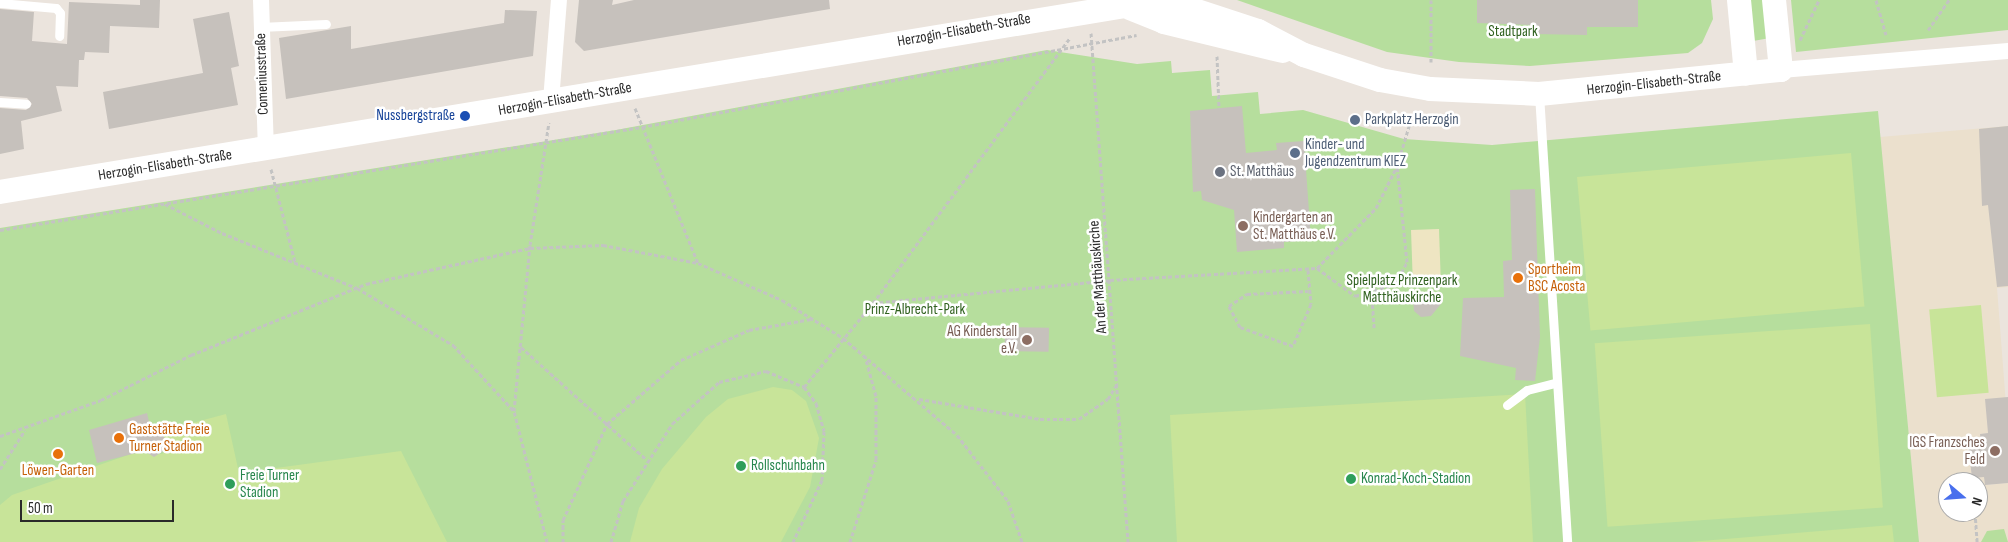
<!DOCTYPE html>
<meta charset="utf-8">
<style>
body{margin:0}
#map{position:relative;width:2008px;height:542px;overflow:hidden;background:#ebe4dd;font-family:"Sofia Sans Condensed",sans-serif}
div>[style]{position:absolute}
.education>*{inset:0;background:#ebe0cd}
.green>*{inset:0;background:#b6de9d}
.sand>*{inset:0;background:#eee5c2;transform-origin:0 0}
.pitch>*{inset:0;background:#c8e499;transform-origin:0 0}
.building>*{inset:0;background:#c6c1bc;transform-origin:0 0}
.path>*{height:3px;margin-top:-1.5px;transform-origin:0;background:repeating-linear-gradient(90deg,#c3c3c3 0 4px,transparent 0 6.5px)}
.lane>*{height:9px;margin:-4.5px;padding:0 4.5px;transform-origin:4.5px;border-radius:4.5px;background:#fff}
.street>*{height:16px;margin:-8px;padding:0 8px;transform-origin:8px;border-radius:8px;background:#fff}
.secondary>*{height:24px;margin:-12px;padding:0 12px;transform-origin:12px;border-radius:12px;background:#fff}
.dots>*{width:14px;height:14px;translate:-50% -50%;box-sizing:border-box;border:2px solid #fff;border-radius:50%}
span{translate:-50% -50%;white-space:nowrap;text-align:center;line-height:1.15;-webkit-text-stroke:5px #fff;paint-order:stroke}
.street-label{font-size:15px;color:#2a2a2a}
.park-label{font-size:15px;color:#30611f}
.transit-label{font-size:15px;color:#164399}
.right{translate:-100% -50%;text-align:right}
.service-label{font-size:15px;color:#4e5e75}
.left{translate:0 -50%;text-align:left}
.worship-label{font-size:15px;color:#5b616d}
.education-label{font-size:15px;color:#785e54}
.food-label{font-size:15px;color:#c56008}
.leisure-label{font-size:15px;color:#27864d}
.north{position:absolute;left:1938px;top:472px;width:50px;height:50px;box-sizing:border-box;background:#fff;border:1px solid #aaa;border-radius:50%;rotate:108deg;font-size:14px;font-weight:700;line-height:20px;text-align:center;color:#2a2a2a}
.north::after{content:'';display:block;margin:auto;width:18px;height:22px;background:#486fed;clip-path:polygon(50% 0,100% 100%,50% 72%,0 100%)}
.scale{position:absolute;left:20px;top:500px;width:154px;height:22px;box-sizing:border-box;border:2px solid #2a2a2a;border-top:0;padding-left:6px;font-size:15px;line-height:18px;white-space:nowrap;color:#2a2a2a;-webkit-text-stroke:4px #fff;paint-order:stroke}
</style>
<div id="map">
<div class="education">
<i style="clip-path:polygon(evenodd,2008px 126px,2008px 287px,1997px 288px,2008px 431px,1980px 434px,1981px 443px,1968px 445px,1972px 478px,1984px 477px,1986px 485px,2008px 483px,2008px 542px,1919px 542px,1880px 137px,2008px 126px,1948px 482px,1978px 482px,1978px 512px,1948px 512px,1948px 482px)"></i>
</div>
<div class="green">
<i style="clip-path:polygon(1237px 0,1711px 0,1713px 19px,1702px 43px,1688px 53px,1530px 66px,1459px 62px,1387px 52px)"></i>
<i style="clip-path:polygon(1748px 0,1767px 0,1770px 38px,1753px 41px)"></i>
<i style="clip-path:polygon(1791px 0,2008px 0,2008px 30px,1796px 52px)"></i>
<i style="clip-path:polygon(1047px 50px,1137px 64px,1171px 61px,1172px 73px,1210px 70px,1212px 96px,1258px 92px,1260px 114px,1303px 110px,1404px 139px,1492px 145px,1878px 111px,1919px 542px,0 542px,0 228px,616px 130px)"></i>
<i style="clip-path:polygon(2004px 529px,2008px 542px,1981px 542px,1987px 531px)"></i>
</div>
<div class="sand">
<i style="left:1439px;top:229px;width:50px;height:28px;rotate:88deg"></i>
</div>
<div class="pitch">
<i style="left:1851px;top:153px;width:154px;height:275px;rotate:85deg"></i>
<i style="left:1981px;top:305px;width:88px;height:52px;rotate:85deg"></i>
<i style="left:1870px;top:324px;width:184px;height:276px;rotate:86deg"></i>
<i style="clip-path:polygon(773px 387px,792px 390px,806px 401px,819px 438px,810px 487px,781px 542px,630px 542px,639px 508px,662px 469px,706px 417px,728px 399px)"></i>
<i style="clip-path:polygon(1525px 394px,1533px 542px,1177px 542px,1170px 415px)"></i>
<i style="clip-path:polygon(226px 414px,239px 473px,401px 451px,447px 542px,0 542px,0 505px,12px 495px,134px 453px,162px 454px,168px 448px,162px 431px)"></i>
<i style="clip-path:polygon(1892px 525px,1894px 542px,1689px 542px)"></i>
</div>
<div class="building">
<i style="clip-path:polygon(140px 0,160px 0,159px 28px,110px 26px,109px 53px,85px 52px,84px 60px,79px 60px,78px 87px,56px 86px,62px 111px,21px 121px,24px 149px,0 154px,0 108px,26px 110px,32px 104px,27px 98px,0 96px,0 9px,34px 12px,32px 41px,67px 44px,69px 2px,140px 5px)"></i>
<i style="clip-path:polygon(579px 0,613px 0,612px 5px,634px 0,829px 0,830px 9px,584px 51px,575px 42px)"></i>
<i style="clip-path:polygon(1477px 0,1638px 0,1638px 27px,1587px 27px,1587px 35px,1534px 34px,1534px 25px,1477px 23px)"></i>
<i style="clip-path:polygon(505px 10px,537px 11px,533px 56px,286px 99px,279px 38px,351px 26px,351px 49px,504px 23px)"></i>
<i style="clip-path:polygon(229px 12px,239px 66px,231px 68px,238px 105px,109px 129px,103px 92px,203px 73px,193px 19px)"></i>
<i style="clip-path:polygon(1242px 106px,1246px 153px,1277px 150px,1276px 143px,1304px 141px,1311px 240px,1284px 242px,1284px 248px,1237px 252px,1234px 210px,1202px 200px,1201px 191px,1193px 192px,1190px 111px)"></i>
<i style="clip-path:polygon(2008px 126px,2008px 286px,1997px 287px,1988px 205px,1982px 206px,1979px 129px)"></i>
<i style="clip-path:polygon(1535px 189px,1540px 337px,1535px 381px,1515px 380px,1516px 368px,1460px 356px,1463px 298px,1504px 297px,1503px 261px,1512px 260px,1510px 190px)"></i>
<i style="clip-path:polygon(1429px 293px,1441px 304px,1431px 316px,1421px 317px,1414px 311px,1413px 301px,1419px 294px)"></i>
<i style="left:1005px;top:327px;width:44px;height:24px;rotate:1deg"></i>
<i style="clip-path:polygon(2008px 397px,2008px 483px,1985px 485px,1984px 477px,1972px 478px,1968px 444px,1981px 443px,1980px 434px,1988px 433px,1985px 399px)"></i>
<i style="clip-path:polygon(147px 413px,151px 430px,162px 431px,168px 448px,154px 457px,144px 451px,97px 463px,89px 430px)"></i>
</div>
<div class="path">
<i style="left:1431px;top:0;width:62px;rotate:90deg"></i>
<i style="left:1876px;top:0;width:36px;rotate:74deg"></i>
<i style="left:1928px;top:30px;width:37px;rotate:-55deg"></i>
<i style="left:1091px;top:33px;width:510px;rotate:85.84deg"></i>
<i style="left:1800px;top:40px;width:44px;rotate:-64.6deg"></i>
<i style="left:1217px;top:56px;width:52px;rotate:87.8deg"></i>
<i style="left:635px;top:108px;width:167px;rotate:67.9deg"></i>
<i style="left:271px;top:169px;width:96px;rotate:75.5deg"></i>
<i style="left:165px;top:204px;width:64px;rotate:27deg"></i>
<i style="left:222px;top:233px;width:146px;rotate:22.2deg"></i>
<i style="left:357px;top:288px;width:112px;rotate:30.7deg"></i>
<i style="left:453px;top:345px;width:90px;rotate:47.3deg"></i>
<i style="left:0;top:230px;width:650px;rotate:-9.11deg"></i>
<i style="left:642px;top:127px;width:503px;rotate:-10.53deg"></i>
<i style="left:1317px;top:268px;width:47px;rotate:36.4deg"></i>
<i style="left:1355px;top:296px;width:42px;rotate:-16.7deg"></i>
<i style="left:1395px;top:284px;width:25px;rotate:-61deg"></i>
<i style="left:1407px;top:262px;width:97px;rotate:-95.9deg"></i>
<i style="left:1308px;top:270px;width:34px;rotate:85deg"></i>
<i style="left:1311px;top:304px;width:46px;rotate:113.2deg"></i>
<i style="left:1293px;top:346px;width:56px;rotate:-160.3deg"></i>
<i style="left:1240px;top:327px;width:24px;rotate:-118deg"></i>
<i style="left:1229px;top:306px;width:22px;rotate:-34deg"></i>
<i style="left:1247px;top:294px;width:61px;rotate:-2.8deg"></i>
<i style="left:1372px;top:298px;width:30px;rotate:86deg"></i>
<i style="left:873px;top:303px;width:238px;rotate:-5.5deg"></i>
<i style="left:1110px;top:280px;width:207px;rotate:-3.3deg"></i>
<i style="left:1317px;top:268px;width:84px;rotate:-45.5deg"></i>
<i style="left:1376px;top:208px;width:47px;rotate:-63.4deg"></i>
<i style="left:1397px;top:166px;width:45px;rotate:-73.2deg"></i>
<i style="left:521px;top:347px;width:168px;rotate:41.9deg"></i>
<i style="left:804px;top:387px;width:109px;rotate:-50.6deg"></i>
<i style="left:873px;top:303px;width:330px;rotate:-53.4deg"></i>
<i style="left:919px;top:399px;width:123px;rotate:9.4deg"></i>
<i style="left:1040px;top:419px;width:39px"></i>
<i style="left:1079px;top:419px;width:35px;rotate:-35deg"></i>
<i style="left:1108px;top:399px;width:17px;rotate:-59deg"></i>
<i style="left:0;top:436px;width:107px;rotate:-19.6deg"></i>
<i style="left:101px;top:400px;width:101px;rotate:-26.6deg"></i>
<i style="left:191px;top:355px;width:189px;rotate:-22.1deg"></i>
<i style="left:366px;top:284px;width:168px;rotate:-12.4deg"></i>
<i style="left:530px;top:248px;width:73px;rotate:-2.4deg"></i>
<i style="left:603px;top:245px;width:97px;rotate:10.7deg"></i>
<i style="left:698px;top:263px;width:92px;rotate:23.8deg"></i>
<i style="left:782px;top:300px;width:72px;rotate:31.9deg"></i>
<i style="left:843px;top:338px;width:150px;rotate:40.4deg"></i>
<i style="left:957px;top:435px;width:83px;rotate:52.3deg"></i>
<i style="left:1008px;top:501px;width:43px;rotate:71.1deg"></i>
<i style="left:0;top:469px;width:46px;rotate:-57.3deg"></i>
<i style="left:1975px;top:512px;width:30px;rotate:86deg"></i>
<i style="left:547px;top:542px;width:135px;rotate:-104.1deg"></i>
<i style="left:514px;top:411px;width:167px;rotate:-84.5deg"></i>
<i style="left:530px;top:245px;width:124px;rotate:-81.2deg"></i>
<i style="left:563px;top:542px;width:22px;rotate:-90deg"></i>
<i style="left:563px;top:520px;width:106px;rotate:-65.4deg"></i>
<i style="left:607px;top:424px;width:98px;rotate:-40.9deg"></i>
<i style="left:681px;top:360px;width:74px;rotate:-23.8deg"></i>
<i style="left:749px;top:330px;width:63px;rotate:-10.1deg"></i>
<i style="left:611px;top:542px;width:43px;rotate:-73.7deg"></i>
<i style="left:623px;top:501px;width:91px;rotate:-57.5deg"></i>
<i style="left:672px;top:424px;width:63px;rotate:-41.8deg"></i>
<i style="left:719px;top:382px;width:48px;rotate:-13.2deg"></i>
<i style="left:766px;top:371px;width:41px;rotate:22.8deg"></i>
<i style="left:804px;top:387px;width:20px;rotate:53deg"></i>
<i style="left:816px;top:403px;width:29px;rotate:74deg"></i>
<i style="left:824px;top:431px;width:49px;rotate:92.3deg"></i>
<i style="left:822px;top:480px;width:68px;rotate:115.1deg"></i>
<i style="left:850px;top:542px;width:86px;rotate:-72.4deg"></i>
<i style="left:876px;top:460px;width:64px;rotate:-90deg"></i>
<i style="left:876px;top:396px;width:41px;rotate:-105.4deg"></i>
</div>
<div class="lane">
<i style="left:0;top:3px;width:56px;rotate:5.1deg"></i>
<i style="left:56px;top:8px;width:6px;rotate:51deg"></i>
<i style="left:60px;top:13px;width:23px;rotate:92deg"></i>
<i style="left:260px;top:27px;width:66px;rotate:-2.6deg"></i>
<i style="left:1539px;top:94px;width:449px;rotate:86.4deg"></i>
<i style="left:0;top:102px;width:26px;rotate:4deg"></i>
<i style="left:1507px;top:405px;width:25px;rotate:-37deg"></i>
<i style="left:1527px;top:390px;width:29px;rotate:-14deg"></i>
</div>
<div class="street">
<i style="left:261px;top:0;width:149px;rotate:88.1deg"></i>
<i style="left:1781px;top:70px;width:228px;rotate:-4.8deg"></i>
<i style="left:551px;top:101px;width:101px;rotate:-85.5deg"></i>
</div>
<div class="secondary">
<i style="left:1739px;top:0;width:74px;rotate:84.6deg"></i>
<i style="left:1130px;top:8px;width:37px;rotate:22deg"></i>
<i style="left:1164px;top:22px;width:122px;rotate:13.7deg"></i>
<i style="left:0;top:192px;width:1165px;rotate:-9.39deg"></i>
<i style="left:1149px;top:2px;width:46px;rotate:10.1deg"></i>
<i style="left:1194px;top:10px;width:67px;rotate:18.2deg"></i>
<i style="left:1258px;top:31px;width:52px;rotate:27.6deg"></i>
<i style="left:1304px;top:55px;width:80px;rotate:18.2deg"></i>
<i style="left:1380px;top:80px;width:51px;rotate:10.2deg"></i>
<i style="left:1430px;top:89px;width:109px;rotate:2.6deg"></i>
<i style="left:1539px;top:94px;width:243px;rotate:-5.7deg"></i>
<i style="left:1781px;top:70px;width:70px;rotate:-95.7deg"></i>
</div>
<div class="dots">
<i style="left:465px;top:116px;background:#1a4fb4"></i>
<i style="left:1355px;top:120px;background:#5c6f8a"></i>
<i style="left:1295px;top:153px;background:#5c6f8a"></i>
<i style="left:1220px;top:172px;background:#6b7280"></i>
<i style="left:1243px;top:226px;background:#8d6e63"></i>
<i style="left:1518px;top:278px;background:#e8710a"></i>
<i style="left:1027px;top:340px;background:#8d6e63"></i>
<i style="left:119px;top:438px;background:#e8710a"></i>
<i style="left:1995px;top:451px;background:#8d6e63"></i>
<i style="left:58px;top:454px;background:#e8710a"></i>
<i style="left:741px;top:466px;background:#2e9e5b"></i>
<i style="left:1351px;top:479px;background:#2e9e5b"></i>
<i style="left:230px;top:484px;background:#2e9e5b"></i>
</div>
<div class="street-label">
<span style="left:964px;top:30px;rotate:-10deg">Herzogin-Elisabeth-Straße</span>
<span style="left:262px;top:74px;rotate:-92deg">Comeniusstraße</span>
<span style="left:1654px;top:83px;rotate:-6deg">Herzogin-Elisabeth-Straße</span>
<span style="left:565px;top:99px;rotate:-10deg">Herzogin-Elisabeth-Straße</span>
<span style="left:165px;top:165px;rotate:-9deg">Herzogin-Elisabeth-Straße</span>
<span style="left:1098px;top:277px;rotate:-94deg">An der Matthäuskirche</span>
</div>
<div class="park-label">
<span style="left:1513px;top:32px">Stadtpark</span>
<span style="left:1402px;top:289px">Spielplatz Prinzenpark<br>Matthäuskirche</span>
<span style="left:915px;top:310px">Prinz-Albrecht-Park</span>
</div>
<div class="transit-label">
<span class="right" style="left:455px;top:116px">Nussbergstraße</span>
</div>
<div class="service-label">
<span class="left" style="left:1365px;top:120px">Parkplatz Herzogin</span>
<span class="left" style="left:1305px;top:153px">Kinder- und<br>Jugendzentrum KIEZ</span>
</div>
<div class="worship-label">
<span class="left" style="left:1230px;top:172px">St. Matthäus</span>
</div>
<div class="education-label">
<span class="left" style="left:1253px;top:226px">Kindergarten an<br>St. Matthäus e.V.</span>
<span class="right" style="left:1017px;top:340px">AG Kinderstall<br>e.V.</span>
<span class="right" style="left:1985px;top:451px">IGS Franzsches<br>Feld</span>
</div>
<div class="food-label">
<span class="left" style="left:1528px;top:278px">Sportheim<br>BSC Acosta</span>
<span class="left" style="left:129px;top:438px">Gaststätte Freie<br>Turner Stadion</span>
<span style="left:58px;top:471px">Löwen-Garten</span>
</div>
<div class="leisure-label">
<span class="left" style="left:751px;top:466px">Rollschuhbahn</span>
<span class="left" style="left:240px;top:484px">Freie Turner<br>Stadion</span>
<span class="left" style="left:1361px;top:479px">Konrad-Koch-Stadion</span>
</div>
<div class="north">N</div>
<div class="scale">50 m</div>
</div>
